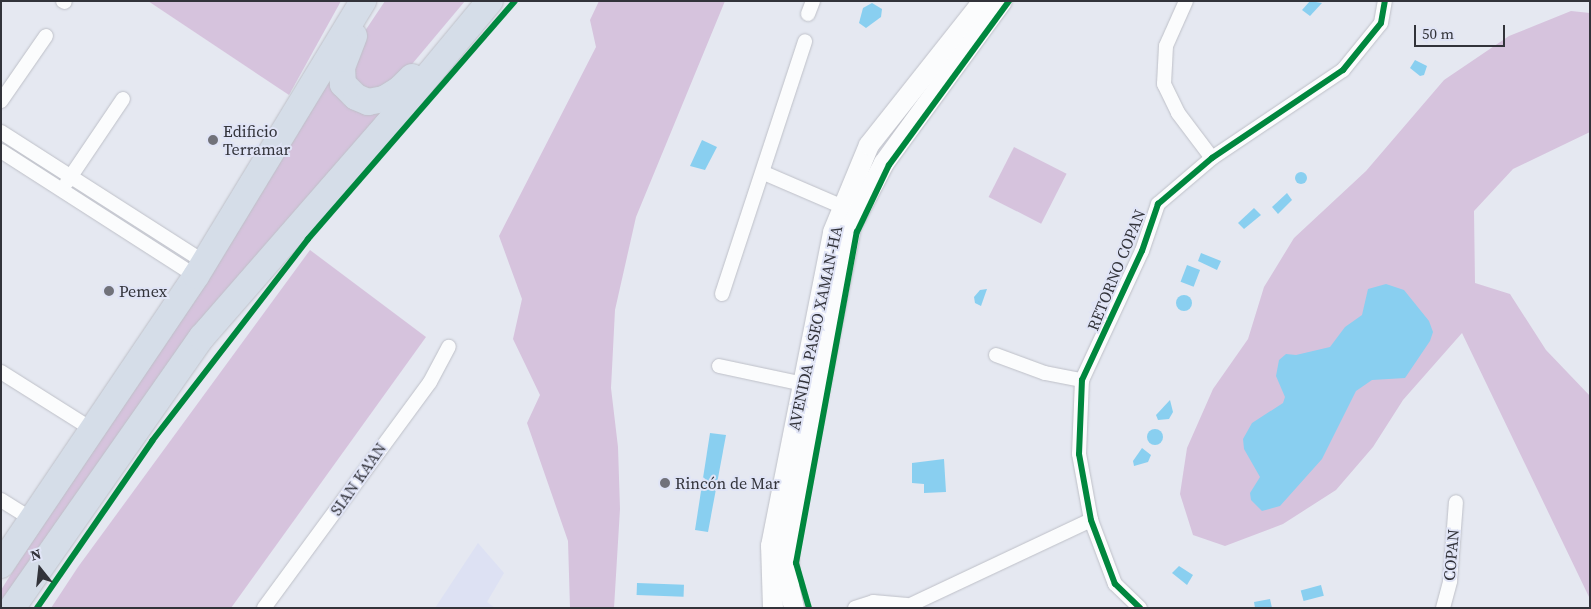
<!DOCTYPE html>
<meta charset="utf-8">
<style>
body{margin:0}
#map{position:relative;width:1591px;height:609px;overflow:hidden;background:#e5e8f1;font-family:"Source Serif 4",serif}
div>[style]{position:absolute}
.built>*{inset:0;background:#dde1f3}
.green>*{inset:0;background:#d6c3dd;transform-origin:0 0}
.water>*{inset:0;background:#89cff0;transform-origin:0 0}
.round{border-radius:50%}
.roads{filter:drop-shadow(0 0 1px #bec0c8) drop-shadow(0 0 1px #bec0c8)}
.street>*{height:14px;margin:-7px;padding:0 7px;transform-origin:7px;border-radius:7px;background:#fbfcfd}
.secondary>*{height:20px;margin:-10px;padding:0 10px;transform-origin:10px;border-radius:10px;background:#fbfcfd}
.highway>*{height:26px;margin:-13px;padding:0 13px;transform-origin:13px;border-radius:13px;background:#d5dde8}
.cycleway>*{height:6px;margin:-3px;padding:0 3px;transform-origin:3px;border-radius:3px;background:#00873e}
.dots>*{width:14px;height:14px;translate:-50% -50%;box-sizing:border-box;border:2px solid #e0e4f6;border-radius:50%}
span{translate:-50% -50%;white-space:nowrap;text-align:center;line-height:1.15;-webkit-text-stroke:4px #e0e4f6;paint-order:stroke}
.poi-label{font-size:16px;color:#32333a}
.left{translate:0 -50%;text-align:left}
.street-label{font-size:16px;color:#32333a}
.frame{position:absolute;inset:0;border:2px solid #32333a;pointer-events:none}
.north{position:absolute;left:15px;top:544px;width:50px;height:50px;-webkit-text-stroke:4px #e0e4f6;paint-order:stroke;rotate:344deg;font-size:14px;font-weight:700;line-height:20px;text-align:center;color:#32333a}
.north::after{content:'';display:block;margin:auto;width:18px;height:22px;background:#32333a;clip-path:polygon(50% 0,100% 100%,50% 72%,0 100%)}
.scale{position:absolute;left:1414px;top:25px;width:91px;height:22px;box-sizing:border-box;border:2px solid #32333a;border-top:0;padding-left:6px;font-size:15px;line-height:18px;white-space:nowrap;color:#32333a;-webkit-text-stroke:4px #e0e4f6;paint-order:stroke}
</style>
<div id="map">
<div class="built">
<i style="clip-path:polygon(478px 543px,504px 573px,487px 602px,495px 608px,435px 608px)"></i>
</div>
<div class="green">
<i style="clip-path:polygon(148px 1px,341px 1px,289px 95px)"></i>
<i style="clip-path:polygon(385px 1px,465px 1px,397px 82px,379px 92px,356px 85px,352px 59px,361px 37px)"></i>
<i style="clip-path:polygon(599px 1px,725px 1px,636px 217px,615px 310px,611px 388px,618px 447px,620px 509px,614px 608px,570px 608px,568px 541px,527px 423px,540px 395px,513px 339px,522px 299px,499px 236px,596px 47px,590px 20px)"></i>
<i style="clip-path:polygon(1571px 11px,1590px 13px,1590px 132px,1513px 169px,1474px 211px,1475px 283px,1510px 294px,1546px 350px,1590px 396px,1590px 599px,1462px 333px,1403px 400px,1373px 447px,1336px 490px,1283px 524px,1225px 546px,1193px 535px,1180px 494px,1187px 448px,1213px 389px,1248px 339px,1264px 287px,1294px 238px,1366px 171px,1444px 80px,1509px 36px)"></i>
<i style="clip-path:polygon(333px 64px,337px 96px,344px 104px,357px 111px,390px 103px,1px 608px,1px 590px)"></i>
<i style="left:1014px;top:147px;width:59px;height:56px;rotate:27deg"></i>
<i style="clip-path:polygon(310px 250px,426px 337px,231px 608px,51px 608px,78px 567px)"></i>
</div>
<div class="water">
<i style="clip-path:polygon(1310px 1px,1322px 3px,1310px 16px,1302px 10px)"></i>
<i style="clip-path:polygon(872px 3px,882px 9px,881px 17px,866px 28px,859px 23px,863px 8px)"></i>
<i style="clip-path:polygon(1415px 60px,1427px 66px,1424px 75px,1420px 76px,1410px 68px)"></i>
<i style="clip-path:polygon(702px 140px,717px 147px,705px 170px,690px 166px)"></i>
<i class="round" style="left:1295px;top:172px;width:12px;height:12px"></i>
<i style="clip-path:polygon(1287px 193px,1292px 200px,1278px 214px,1272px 207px)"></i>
<i style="clip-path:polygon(1254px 208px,1261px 215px,1244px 229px,1238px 223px)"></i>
<i style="clip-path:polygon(1201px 253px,1221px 261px,1217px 270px,1198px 261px)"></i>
<i style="left:1187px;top:265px;width:14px;height:18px;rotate:21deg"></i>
<i style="clip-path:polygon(1386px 284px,1404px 290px,1429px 321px,1433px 332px,1430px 341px,1405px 378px,1372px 380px,1356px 391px,1322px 459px,1280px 506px,1262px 511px,1251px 500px,1250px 493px,1260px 477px,1244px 449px,1243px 439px,1252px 423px,1283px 403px,1285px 397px,1276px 376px,1279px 360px,1286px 354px,1296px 355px,1330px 347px,1345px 327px,1362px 315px,1368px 289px)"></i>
<i style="clip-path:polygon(987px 289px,981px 306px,975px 303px,974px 297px,980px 290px)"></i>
<i class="round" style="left:1176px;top:295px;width:16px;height:16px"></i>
<i style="clip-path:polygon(1170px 400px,1173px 412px,1169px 419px,1158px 420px,1156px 415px)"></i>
<i class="round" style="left:1147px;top:429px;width:16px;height:16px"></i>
<i style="clip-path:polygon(710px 433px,726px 435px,708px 532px,695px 530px)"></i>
<i style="clip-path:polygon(1142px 448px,1151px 455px,1148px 462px,1134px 466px,1133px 461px)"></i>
<i style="clip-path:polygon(944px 459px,946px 492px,924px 493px,924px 484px,912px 483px,912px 463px)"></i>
<i style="clip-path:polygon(1179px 566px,1193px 575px,1187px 585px,1172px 573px)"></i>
<i style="left:637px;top:583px;width:47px;height:12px;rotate:2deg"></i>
<i style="left:1321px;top:585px;width:11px;height:21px;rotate:75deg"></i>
<i style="clip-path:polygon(1270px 599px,1272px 608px,1255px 608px,1254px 602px)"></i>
</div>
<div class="roads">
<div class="street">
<i style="left:63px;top:1px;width:2px;rotate:27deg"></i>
<i style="left:1186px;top:1px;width:49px;rotate:114deg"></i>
<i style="left:1166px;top:46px;width:38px;rotate:93deg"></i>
<i style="left:1164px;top:84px;width:32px;rotate:64deg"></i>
<i style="left:1178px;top:113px;width:56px;rotate:52.9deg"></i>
<i style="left:808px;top:14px;width:14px;rotate:-69deg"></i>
<i style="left:1px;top:101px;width:79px;rotate:-55.3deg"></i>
<i style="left:1px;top:132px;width:241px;rotate:32.6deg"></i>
<i style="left:1px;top:151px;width:232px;rotate:32.7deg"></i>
<i style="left:764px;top:173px;width:86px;rotate:23.3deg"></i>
<i style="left:67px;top:182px;width:100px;rotate:-56deg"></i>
<i style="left:722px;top:294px;width:266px;rotate:-71.8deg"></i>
<i style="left:996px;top:355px;width:52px;rotate:20.2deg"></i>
<i style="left:1045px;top:373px;width:38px;rotate:11deg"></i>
<i style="left:719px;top:366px;width:87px;rotate:12deg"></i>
<i style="left:1px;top:372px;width:109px;rotate:32.2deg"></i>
<i style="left:1px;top:500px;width:38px;rotate:32deg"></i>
<i style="left:264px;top:608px;width:280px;rotate:-53.7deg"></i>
<i style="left:430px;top:382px;width:40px;rotate:-62deg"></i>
<i style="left:855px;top:608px;width:19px;rotate:-18deg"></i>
<i style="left:873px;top:602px;width:34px;rotate:5deg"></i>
<i style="left:904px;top:608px;width:207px;rotate:-25.2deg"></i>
<i style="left:1140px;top:608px;width:35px;rotate:-136deg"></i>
<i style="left:1115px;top:584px;width:68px;rotate:-110.6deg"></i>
<i style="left:1091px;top:520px;width:67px;rotate:-100.3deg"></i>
<i style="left:1079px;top:454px;width:74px;rotate:-87.7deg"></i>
<i style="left:1082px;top:380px;width:142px;rotate:-65.1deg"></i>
<i style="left:1142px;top:251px;width:50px;rotate:-71.2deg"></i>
<i style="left:1158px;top:204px;width:71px;rotate:-40.4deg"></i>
<i style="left:1212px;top:158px;width:158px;rotate:-33.9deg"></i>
<i style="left:1343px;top:70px;width:60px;rotate:-51deg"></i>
<i style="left:1381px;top:23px;width:22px;rotate:-80deg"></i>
<i style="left:1443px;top:608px;width:28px;rotate:-75deg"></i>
<i style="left:1450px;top:581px;width:79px;rotate:-85.7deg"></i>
</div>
<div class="secondary">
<i style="left:773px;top:608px;width:62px;rotate:-91.8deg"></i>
<i style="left:771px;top:546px;width:320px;rotate:-78.8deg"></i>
<i style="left:833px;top:232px;width:94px;rotate:-67.5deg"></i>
<i style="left:869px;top:145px;width:184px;rotate:-51.6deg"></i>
<i style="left:794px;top:608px;width:22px;rotate:-103deg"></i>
<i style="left:789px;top:587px;width:41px;rotate:-90deg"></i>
<i style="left:789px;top:546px;width:325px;rotate:-79deg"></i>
<i style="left:851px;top:227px;width:72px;rotate:-62.7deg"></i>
<i style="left:884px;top:163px;width:200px;rotate:-53.9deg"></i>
</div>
<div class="highway">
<i style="left:354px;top:36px;width:33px;rotate:111deg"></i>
<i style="left:342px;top:67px;width:17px;rotate:87deg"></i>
<i style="left:343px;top:84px;width:18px;rotate:45deg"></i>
<i style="left:356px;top:97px;width:13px;rotate:23deg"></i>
<i style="left:368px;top:102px;width:16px;rotate:-11deg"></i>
<i style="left:384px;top:99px;width:19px;rotate:-32deg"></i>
<i style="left:400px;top:89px;width:17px;rotate:-45deg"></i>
<i style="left:1px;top:565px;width:349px;rotate:-56deg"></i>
<i style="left:196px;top:276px;width:322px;rotate:-58.7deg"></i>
<i style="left:12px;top:608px;width:331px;rotate:-55deg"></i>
<i style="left:202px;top:337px;width:281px;rotate:-48.9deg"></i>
<i style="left:387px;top:125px;width:161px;rotate:-50.3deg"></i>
</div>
</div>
<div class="cycleway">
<i style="left:37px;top:608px;width:203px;rotate:-55.4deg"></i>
<i style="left:152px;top:441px;width:255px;rotate:-52.3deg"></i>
<i style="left:308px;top:239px;width:315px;rotate:-49deg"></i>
<i style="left:809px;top:608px;width:47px;rotate:-106.1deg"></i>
<i style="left:796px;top:563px;width:337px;rotate:-79.6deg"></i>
<i style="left:857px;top:232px;width:74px;rotate:-64.5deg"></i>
<i style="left:889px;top:165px;width:203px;rotate:-53.8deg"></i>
<i style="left:1140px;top:608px;width:35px;rotate:-136deg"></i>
<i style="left:1115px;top:584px;width:68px;rotate:-110.6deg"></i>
<i style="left:1091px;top:520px;width:67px;rotate:-100.3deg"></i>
<i style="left:1079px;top:454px;width:74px;rotate:-87.7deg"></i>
<i style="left:1082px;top:380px;width:142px;rotate:-65.1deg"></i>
<i style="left:1142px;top:251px;width:50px;rotate:-71.2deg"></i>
<i style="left:1158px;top:204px;width:71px;rotate:-40.4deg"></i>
<i style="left:1212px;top:158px;width:158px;rotate:-33.9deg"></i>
<i style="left:1343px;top:70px;width:60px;rotate:-51deg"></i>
<i style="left:1381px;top:23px;width:22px;rotate:-80deg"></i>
</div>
<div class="dots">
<i style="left:213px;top:140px;background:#71727a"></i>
<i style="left:109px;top:291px;background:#71727a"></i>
<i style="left:665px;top:483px;background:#71727a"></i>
</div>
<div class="poi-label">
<span class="left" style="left:223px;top:140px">Edificio<br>Terramar</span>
<span class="left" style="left:119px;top:291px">Pemex</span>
<span class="left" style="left:675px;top:483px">Rincón de Mar</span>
</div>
<div class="street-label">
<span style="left:1116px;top:270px;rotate:-68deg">RETORNO COPAN</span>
<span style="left:815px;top:328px;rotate:-78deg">AVENIDA PASEO XAMAN-HA</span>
<span style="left:358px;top:479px;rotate:-55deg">SIAN KA'AN</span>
<span style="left:1451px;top:555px;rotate:-85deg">COPAN</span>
</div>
<div class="frame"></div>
<div class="north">N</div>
<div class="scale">50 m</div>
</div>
